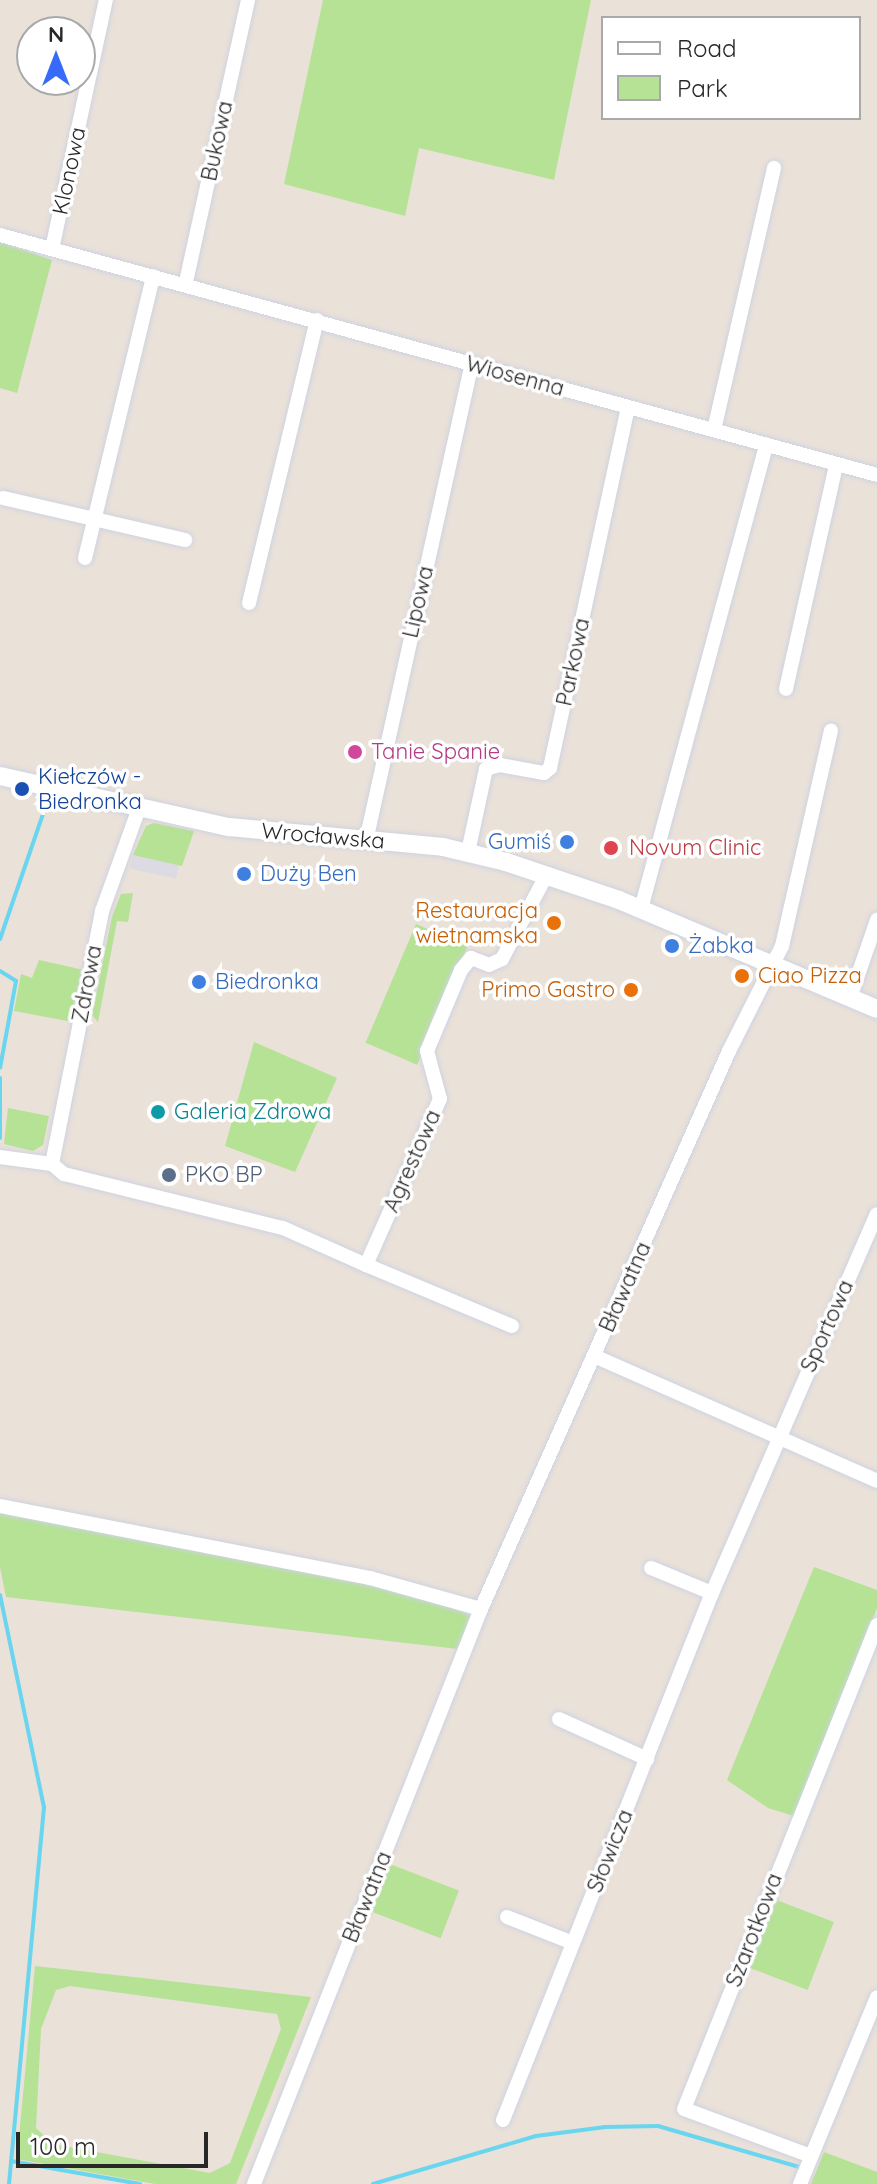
<!DOCTYPE html>
<meta charset="utf-8">
<style>
body{margin:0}
#map{position:relative;width:877px;height:2184px;overflow:hidden;background:#eae1d9;font-family:Quicksand,sans-serif}
div>[style]{position:absolute}
.industrial>*{inset:0;background:#dcdae2;transform-origin:0 0}
.green>*{inset:0;background:#b5e294;transform-origin:0 0}
.stream>*{height:4px;margin:-2px;padding:0 2px;transform-origin:2px;border-radius:2px;background:#6ad5ee}
.roads{filter:drop-shadow(0 0 2px #ced3e1) drop-shadow(0 0 2px #ced3e1)}
.minor>*{height:14px;margin:-7px;padding:0 7px;transform-origin:7px;border-radius:7px;background:#fff}
.tertiary>*{height:18px;margin:-9px;padding:0 9px;transform-origin:9px;border-radius:9px;background:#fff}
.dots>*{width:22px;height:22px;translate:-50% -50%;box-sizing:border-box;border:4px solid #fff;border-radius:50%}
span{translate:-50% -50%;white-space:nowrap;text-align:center;line-height:1.15;-webkit-text-stroke:7px #fff;paint-order:stroke}
.street-label{font-size:22px;color:#282828}
.hotel-label{font-size:22px;color:#b23c85}
.left{translate:0 -50%;text-align:left}
.transit-label{font-size:22px;color:#164399}
.shop-label{font-size:22px;color:#366cbe}
.right{translate:-100% -50%;text-align:right}
.health-label{font-size:22px;color:#be3a42}
.food-label{font-size:22px;color:#c56008}
.culture-label{font-size:22px;color:#0d838f}
.service-label{font-size:22px;color:#4e5e75}
.legend{position:absolute;left:601px;top:16px;width:260px;height:104px;box-sizing:border-box;background:#fff;border:2px solid #a9a9a9;margin:0;padding:10px 14px;list-style:none;font-size:24px;color:#282828}
.legend li{display:flex;align-items:center;gap:16px;height:40px}
.legend b{width:40px;border:2px solid #a9a9a9}
.north{position:absolute;left:16px;top:16px;width:80px;height:80px;box-sizing:border-box;background:#fff;border:2px solid #a9a9a9;border-radius:50%;rotate:0deg;font-size:22px;font-weight:700;line-height:32px;text-align:center;color:#282828}
.north::after{content:'';display:block;margin:auto;width:28px;height:36px;background:#376af9;clip-path:polygon(50% 0,100% 100%,50% 72%,0 100%)}
.scale{position:absolute;left:16px;top:2132px;width:192px;height:36px;box-sizing:border-box;border:4px solid #282828;border-top:0;padding-left:10px;font-size:24px;line-height:28px;white-space:nowrap;color:#282828;-webkit-text-stroke:6px #fff;paint-order:stroke}
</style>
<div id="map">
<div class="industrial">
<i style="left:133px;top:855px;width:47px;height:14px;rotate:12deg"></i>
</div>
<div class="green">
<i style="clip-path:polygon(323px 0,591px 0,554px 180px,419px 148px,405px 216px,284px 184px)"></i>
<i style="clip-path:polygon(0 242px,52px 260px,17px 393px,0 388px)"></i>
<i style="clip-path:polygon(154px 823px,194px 831px,182px 866px,133px 855px,146px 826px)"></i>
<i style="clip-path:polygon(133px 893px,128px 922px,117px 921px,98px 1022px,92px 1015px,112px 917px,121px 894px)"></i>
<i style="left:416px;top:924px;width:56px;height:129px;rotate:23deg"></i>
<i style="clip-path:polygon(39px 960px,84px 970px,73px 1022px,14px 1011px,21px 974px,32px 978px)"></i>
<i style="clip-path:polygon(254px 1042px,337px 1078px,295px 1172px,225px 1146px)"></i>
<i style="clip-path:polygon(8px 1108px,49px 1116px,43px 1145px,33px 1151px,4px 1144px)"></i>
<i style="clip-path:polygon(0 1510px,441px 1599px,470px 1616px,458px 1649px,6px 1597px,0 1567px)"></i>
<i style="clip-path:polygon(814px 1567px,877px 1590px,877px 1608px,794px 1816px,768px 1808px,727px 1780px)"></i>
<i style="left:387px;top:1863px;width:77px;height:51px;rotate:21deg"></i>
<i style="left:774px;top:1899px;width:64px;height:73px;rotate:21deg"></i>
<i style="clip-path:polygon(evenodd,35px 1966px,311px 1997px,236px 2184px,155px 2184px,17px 2159px,35px 1966px,70px 1986px,277px 2014px,281px 2029px,230px 2163px,210px 2173px,53px 2144px,36px 2128px,41px 2029px,56px 1990px,70px 1986px)"></i>
<i style="clip-path:polygon(824px 2152px,877px 2172px,877px 2184px,811px 2184px)"></i>
</div>
<div class="stream">
<i style="left:0;top:939px;width:135px;rotate:-71deg"></i>
<i style="left:0;top:971px;width:19px;rotate:32deg"></i>
<i style="left:16px;top:981px;width:88px;rotate:100.4deg"></i>
<i style="left:0;top:1078px;width:60px;rotate:90deg"></i>
<i style="left:0;top:1595px;width:217px;rotate:78.3deg"></i>
<i style="left:44px;top:1807px;width:379px;rotate:95.3deg"></i>
<i style="left:11px;top:2161px;width:131px;rotate:10.1deg"></i>
<i style="left:373px;top:2184px;width:170px;rotate:-16.4deg"></i>
<i style="left:536px;top:2136px;width:70px;rotate:-7.4deg"></i>
<i style="left:605px;top:2127px;width:53px;rotate:-1.1deg"></i>
<i style="left:658px;top:2126px;width:147px;rotate:16.2deg"></i>
</div>
<div class="roads">
<div class="minor">
<i style="left:0;top:235px;width:909px;rotate:15.3deg"></i>
<i style="left:52px;top:249px;width:255px;rotate:-77.8deg"></i>
<i style="left:186px;top:282px;width:289px;rotate:-77.6deg"></i>
<i style="left:714px;top:430px;width:269px;rotate:-77.1deg"></i>
<i style="left:3px;top:498px;width:187px;rotate:13deg"></i>
<i style="left:85px;top:558px;width:290px;rotate:-76.4deg"></i>
<i style="left:249px;top:603px;width:291px;rotate:-76.5deg"></i>
<i style="left:786px;top:689px;width:230px;rotate:-77.4deg"></i>
<i style="left:366px;top:841px;width:489px;rotate:-77.5deg"></i>
<i style="left:468px;top:852px;width:85px;rotate:-77.8deg"></i>
<i style="left:486px;top:769px;width:15px;rotate:-16deg"></i>
<i style="left:500px;top:765px;width:45px;rotate:10.3deg"></i>
<i style="left:544px;top:773px;width:8px;rotate:-40deg"></i>
<i style="left:550px;top:768px;width:369px;rotate:-77.8deg"></i>
<i style="left:641px;top:909px;width:481px;rotate:-74.9deg"></i>
<i style="left:850px;top:998px;width:83px;rotate:-70.9deg"></i>
<i style="left:0;top:1157px;width:52px;rotate:7.7deg"></i>
<i style="left:52px;top:1164px;width:16px;rotate:40deg"></i>
<i style="left:64px;top:1174px;width:226px;rotate:13.9deg"></i>
<i style="left:283px;top:1228px;width:91px;rotate:24deg"></i>
<i style="left:52px;top:1164px;width:258px;rotate:-78.8deg"></i>
<i style="left:102px;top:911px;width:109px;rotate:-70.2deg"></i>
<i style="left:512px;top:1326px;width:158px;rotate:-157.3deg"></i>
<i style="left:366px;top:1265px;width:182px;rotate:-66deg"></i>
<i style="left:440px;top:1099px;width:50px;rotate:-105.2deg"></i>
<i style="left:427px;top:1051px;width:88px;rotate:-67.2deg"></i>
<i style="left:461px;top:970px;width:16px;rotate:-50deg"></i>
<i style="left:471px;top:958px;width:19px;rotate:21deg"></i>
<i style="left:489px;top:965px;width:14px;rotate:-25deg"></i>
<i style="left:502px;top:959px;width:96px;rotate:-62.1deg"></i>
<i style="left:594px;top:1356px;width:309px;rotate:23.8deg"></i>
<i style="left:0;top:1506px;width:377px;rotate:11deg"></i>
<i style="left:370px;top:1578px;width:115px;rotate:15.6deg"></i>
<i style="left:651px;top:1568px;width:66px;rotate:22.3deg"></i>
<i style="left:559px;top:1719px;width:97px;rotate:24.4deg"></i>
<i style="left:507px;top:1917px;width:71px;rotate:21.5deg"></i>
<i style="left:503px;top:2120px;width:567px;rotate:-68.37deg"></i>
<i style="left:712px;top:1593px;width:413px;rotate:-66.5deg"></i>
<i style="left:811px;top:2156px;width:135px;rotate:-159.7deg"></i>
<i style="left:684px;top:2109px;width:521px;rotate:-68.26deg"></i>
<i style="left:254px;top:2184px;width:618px;rotate:-68.46deg"></i>
<i style="left:481px;top:1609px;width:611px;rotate:-66.04deg"></i>
<i style="left:729px;top:1051px;width:118px;rotate:-63.2deg"></i>
<i style="left:782px;top:946px;width:221px;rotate:-77.2deg"></i>
<i style="left:800px;top:2184px;width:202px;rotate:-67.6deg"></i>
</div>
<div class="tertiary">
<i style="left:0;top:776px;width:235px;rotate:12.6deg"></i>
<i style="left:229px;top:827px;width:215px;rotate:5.3deg"></i>
<i style="left:443px;top:847px;width:65px;rotate:13.4deg"></i>
<i style="left:506px;top:862px;width:119px;rotate:18.6deg"></i>
<i style="left:619px;top:900px;width:280px;rotate:22.9deg"></i>
</div>
</div>
<div class="dots">
<i style="left:355px;top:752px;background:#d1479c"></i>
<i style="left:22px;top:789px;background:#1a4fb4"></i>
<i style="left:567px;top:842px;background:#3f7fe0"></i>
<i style="left:611px;top:848px;background:#e0444e"></i>
<i style="left:244px;top:874px;background:#3f7fe0"></i>
<i style="left:554px;top:923px;background:#e8710a"></i>
<i style="left:672px;top:946px;background:#3f7fe0"></i>
<i style="left:742px;top:976px;background:#e8710a"></i>
<i style="left:199px;top:982px;background:#3f7fe0"></i>
<i style="left:631px;top:990px;background:#e8710a"></i>
<i style="left:158px;top:1112px;background:#0f9aa8"></i>
<i style="left:169px;top:1175px;background:#5c6f8a"></i>
</div>
<div class="street-label">
<span style="left:217px;top:141px;rotate:-78deg">Bukowa</span>
<span style="left:69px;top:171px;rotate:-78deg">Klonowa</span>
<span style="left:515px;top:376px;rotate:15deg">Wiosenna</span>
<span style="left:418px;top:602px;rotate:-77deg">Lipowa</span>
<span style="left:573px;top:662px;rotate:-78deg">Parkowa</span>
<span style="left:323px;top:836px;rotate:5deg">Wrocławska</span>
<span style="left:87px;top:984px;rotate:-79deg">Zdrowa</span>
<span style="left:412px;top:1161px;rotate:-66deg">Agrestowa</span>
<span style="left:625px;top:1287px;rotate:-66deg">Bławatna</span>
<span style="left:827px;top:1326px;rotate:-66deg">Sportowa</span>
<span style="left:610px;top:1851px;rotate:-68deg">Słowicza</span>
<span style="left:367px;top:1897px;rotate:-68deg">Bławatna</span>
<span style="left:754px;top:1930px;rotate:-69deg">Szarotkowa</span>
</div>
<div class="hotel-label">
<span class="left" style="left:371px;top:752px">Tanie Spanie</span>
</div>
<div class="transit-label">
<span class="left" style="left:38px;top:789px">Kiełczów -<br>Biedronka</span>
</div>
<div class="shop-label">
<span class="right" style="left:551px;top:842px">Gumiś</span>
<span class="left" style="left:260px;top:874px">Duży Ben</span>
<span class="left" style="left:688px;top:946px">Żabka</span>
<span class="left" style="left:215px;top:982px">Biedronka</span>
</div>
<div class="health-label">
<span class="left" style="left:629px;top:848px">Novum Clinic</span>
</div>
<div class="food-label">
<span class="right" style="left:538px;top:923px">Restauracja<br>wietnamska</span>
<span class="left" style="left:758px;top:976px">Ciao Pizza</span>
<span class="right" style="left:615px;top:990px">Primo Gastro</span>
</div>
<div class="culture-label">
<span class="left" style="left:174px;top:1112px">Galeria Zdrowa</span>
</div>
<div class="service-label">
<span class="left" style="left:185px;top:1175px">PKO BP</span>
</div>
<ul class="legend">
<li><b style="height:10px;background:#fff"></b>Road</li>
<li><b style="height:22px;background:#b5e294"></b>Park</li>
</ul>
<div class="north">N</div>
<div class="scale">100 m</div>
</div>
